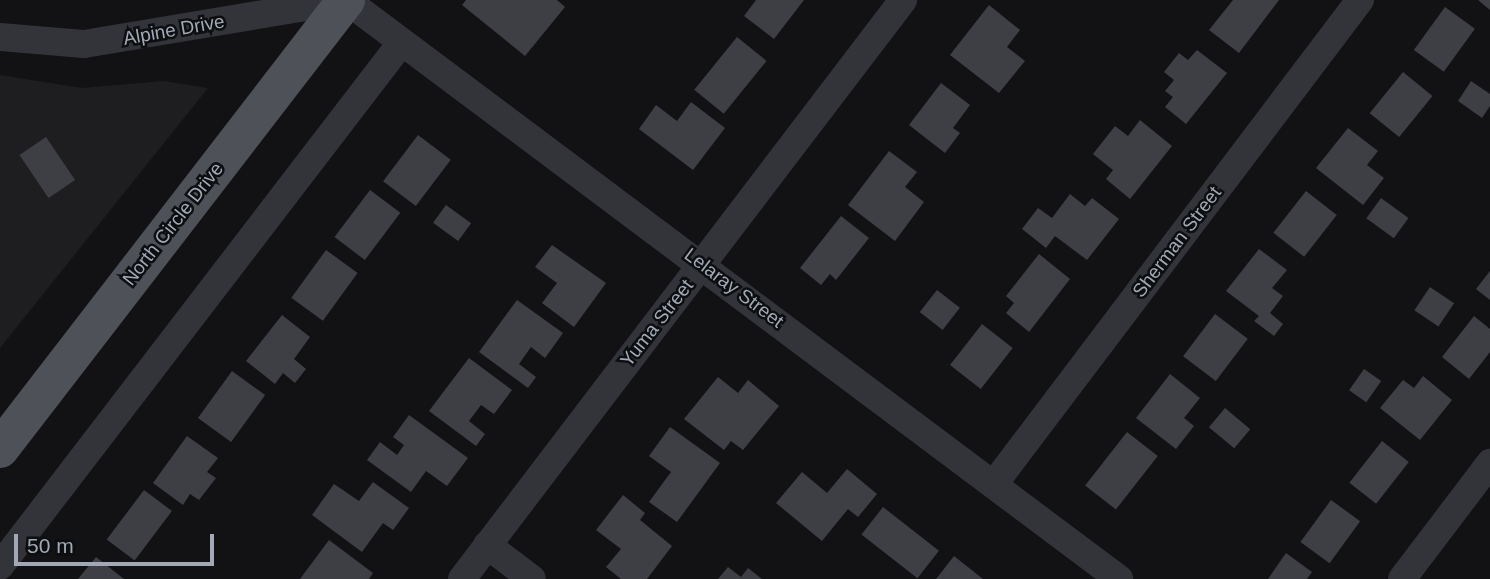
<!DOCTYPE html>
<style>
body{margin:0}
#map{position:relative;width:1490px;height:579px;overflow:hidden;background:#121214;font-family:Helvetica,sans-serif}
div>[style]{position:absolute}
.built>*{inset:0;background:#1e1e21}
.building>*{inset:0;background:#3e3f45;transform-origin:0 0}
.minor>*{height:28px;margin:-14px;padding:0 14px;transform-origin:14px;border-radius:14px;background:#33343a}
.primary>*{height:38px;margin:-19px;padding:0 19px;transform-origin:19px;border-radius:19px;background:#4f5159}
span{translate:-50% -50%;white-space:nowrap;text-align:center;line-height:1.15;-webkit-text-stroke:5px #0d0e0f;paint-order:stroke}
.street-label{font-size:19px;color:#a2a9b6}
.scale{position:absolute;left:14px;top:534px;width:200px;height:32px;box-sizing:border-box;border:4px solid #a2a9b6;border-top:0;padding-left:9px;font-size:21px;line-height:24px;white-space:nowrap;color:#a2a9b6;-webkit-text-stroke:5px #0d0e0f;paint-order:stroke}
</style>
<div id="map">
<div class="built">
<i style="clip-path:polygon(0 75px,82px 88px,163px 81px,208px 88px,0 348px)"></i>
</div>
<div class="building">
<i style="clip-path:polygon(466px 0,557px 0,565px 7px,525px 56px,462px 5px)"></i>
<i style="clip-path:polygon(756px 0,804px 0,774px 39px,744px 16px)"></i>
<i style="clip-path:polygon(1233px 0,1279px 0,1239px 53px,1209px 30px)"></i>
<i style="clip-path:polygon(1478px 0,1490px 0,1490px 10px)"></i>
<i style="clip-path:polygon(989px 5px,1020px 30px,1007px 47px,1025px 61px,999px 93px,950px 55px)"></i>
<i style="left:1445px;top:7px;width:37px;height:53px;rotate:36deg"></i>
<i style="left:737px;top:37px;width:38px;height:68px;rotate:39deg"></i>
<i style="clip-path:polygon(1197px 50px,1227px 73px,1186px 124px,1165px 107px,1173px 97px,1165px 91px,1174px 80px,1164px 72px,1179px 53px,1188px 60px)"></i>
<i style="left:1403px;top:72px;width:38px;height:53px;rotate:39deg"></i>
<i style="clip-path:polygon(1471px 81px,1490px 94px,1490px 106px,1482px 118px,1458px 101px)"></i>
<i style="clip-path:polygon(941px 83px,970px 105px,953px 128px,960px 133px,945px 153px,909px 125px)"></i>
<i style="clip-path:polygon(691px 102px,725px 128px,693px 170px,639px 129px,656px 105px,677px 121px)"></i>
<i style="clip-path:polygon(1140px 120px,1172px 146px,1130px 199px,1106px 179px,1113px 170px,1093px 154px,1115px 126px,1128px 136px)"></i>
<i style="clip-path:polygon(1348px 128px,1378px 151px,1367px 165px,1384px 178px,1363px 205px,1316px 168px)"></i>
<i style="left:418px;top:135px;width:41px;height:58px;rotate:37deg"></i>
<i style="left:46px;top:137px;width:52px;height:32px;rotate:56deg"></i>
<i style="clip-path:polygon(889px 151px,917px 172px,905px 187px,924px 202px,895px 241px,848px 205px)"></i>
<i style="left:370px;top:190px;width:38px;height:59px;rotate:37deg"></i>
<i style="left:1306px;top:191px;width:39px;height:53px;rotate:38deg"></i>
<i style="clip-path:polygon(1070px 194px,1085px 206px,1092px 198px,1119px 219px,1087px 260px,1055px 236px,1046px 248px,1022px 229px,1038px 208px,1052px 218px)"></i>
<i style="left:1381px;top:198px;width:34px;height:25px;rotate:36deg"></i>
<i style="left:446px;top:205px;width:31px;height:22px;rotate:36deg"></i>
<i style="clip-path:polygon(841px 216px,869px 238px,836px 280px,830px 274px,821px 285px,800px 268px)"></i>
<i style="clip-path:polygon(552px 245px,606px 283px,574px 327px,542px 303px,557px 283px,535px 267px)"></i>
<i style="clip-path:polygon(1259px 249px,1287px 270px,1272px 288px,1283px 296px,1270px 313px,1283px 324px,1274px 336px,1254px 321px,1259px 316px,1226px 291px)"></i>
<i style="left:326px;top:250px;width:39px;height:59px;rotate:36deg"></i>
<i style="clip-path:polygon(1039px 254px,1070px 279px,1029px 332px,1006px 313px,1014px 303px,1006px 296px)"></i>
<i style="clip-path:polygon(1490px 271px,1490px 300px,1476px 289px)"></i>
<i style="left:1430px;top:287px;width:29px;height:28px;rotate:34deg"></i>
<i style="left:937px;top:290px;width:29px;height:28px;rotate:38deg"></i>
<i style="clip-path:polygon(517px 300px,563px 333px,545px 358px,531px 347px,519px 364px,536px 377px,528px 388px,479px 352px)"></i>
<i style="left:1215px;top:314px;width:41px;height:53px;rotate:37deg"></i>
<i style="clip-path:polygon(282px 315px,310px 337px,294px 359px,306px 369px,295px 383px,283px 373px,275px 384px,246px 361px)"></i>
<i style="clip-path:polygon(1474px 316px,1490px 329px,1490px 352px,1469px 379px,1442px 357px)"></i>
<i style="left:982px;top:324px;width:39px;height:52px;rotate:38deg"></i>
<i style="clip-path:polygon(469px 358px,512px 390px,494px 414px,481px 405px,469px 421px,485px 434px,476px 446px,429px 411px)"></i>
<i style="left:1364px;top:369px;width:21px;height:26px;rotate:35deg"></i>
<i style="left:232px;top:371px;width:41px;height:58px;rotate:36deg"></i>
<i style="clip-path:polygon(1170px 374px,1200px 398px,1184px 418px,1194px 426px,1176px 449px,1136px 418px)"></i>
<i style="clip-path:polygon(1423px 376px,1452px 400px,1420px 440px,1380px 408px,1403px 380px,1414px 388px)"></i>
<i style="clip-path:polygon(718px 377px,738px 393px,748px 380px,779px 406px,743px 450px,731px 441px,724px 450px,684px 419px)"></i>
<i style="left:1225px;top:408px;width:33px;height:25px;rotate:40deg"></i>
<i style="clip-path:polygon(409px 415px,468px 458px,447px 486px,426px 471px,411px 492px,367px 460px,380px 442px,397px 455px,404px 445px,393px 437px)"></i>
<i style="clip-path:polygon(670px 427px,720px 463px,677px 522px,649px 502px,671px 472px,649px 456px)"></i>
<i style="left:1127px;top:432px;width:39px;height:68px;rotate:38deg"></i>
<i style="clip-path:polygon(187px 436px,218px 458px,207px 472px,216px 478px,199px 500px,190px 494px,183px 505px,153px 483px)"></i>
<i style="left:1382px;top:441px;width:34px;height:53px;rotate:38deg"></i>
<i style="clip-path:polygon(847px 469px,877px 494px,858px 517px,848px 509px,822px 541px,776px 503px,802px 472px,827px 493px)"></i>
<i style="clip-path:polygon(373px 482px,409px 508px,393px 530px,383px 523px,362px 552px,312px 515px,334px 484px,359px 501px)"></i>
<i style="left:144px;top:490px;width:35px;height:62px;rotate:37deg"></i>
<i style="clip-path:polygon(623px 495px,645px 513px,640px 520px,672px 546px,647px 579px,621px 579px,606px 567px,621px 549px,596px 530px)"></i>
<i style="left:1331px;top:500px;width:36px;height:52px;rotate:36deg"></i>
<i style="left:883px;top:507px;width:71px;height:35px;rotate:38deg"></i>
<i style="clip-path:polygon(329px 540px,373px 573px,369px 579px,300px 579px)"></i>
<i style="clip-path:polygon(1286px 553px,1312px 572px,1307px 579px,1268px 579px)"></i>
<i style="clip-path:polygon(954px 556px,983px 579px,936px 579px)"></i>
<i style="clip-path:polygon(96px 557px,124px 579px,78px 579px)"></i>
<i style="clip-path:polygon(728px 567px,741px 577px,748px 568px,762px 579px,718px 579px)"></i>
</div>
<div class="minor">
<i style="left:0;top:37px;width:84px;rotate:4.8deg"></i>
<i style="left:84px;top:44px;width:266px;rotate:-9.5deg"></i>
<i style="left:346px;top:0;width:966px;rotate:36.83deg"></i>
<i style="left:994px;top:484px;width:607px;rotate:-52.9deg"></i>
<i style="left:487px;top:545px;width:56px;rotate:37.1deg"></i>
<i style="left:0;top:566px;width:660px;rotate:-52.51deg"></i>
<i style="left:462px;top:579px;width:728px;rotate:-52.7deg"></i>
<i style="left:1402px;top:579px;width:146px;rotate:-52.8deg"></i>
</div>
<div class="primary">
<i style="left:0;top:449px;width:567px;rotate:-52.38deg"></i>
</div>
<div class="street-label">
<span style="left:174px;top:30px;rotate:-10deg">Alpine Drive</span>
<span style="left:173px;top:224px;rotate:-52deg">North Circle Drive</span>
<span style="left:1177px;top:242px;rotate:-53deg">Sherman Street</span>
<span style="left:734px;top:288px;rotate:37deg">Lelaray Street</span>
<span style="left:657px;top:323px;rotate:-52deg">Yuma Street</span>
</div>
<div class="scale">50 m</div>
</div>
